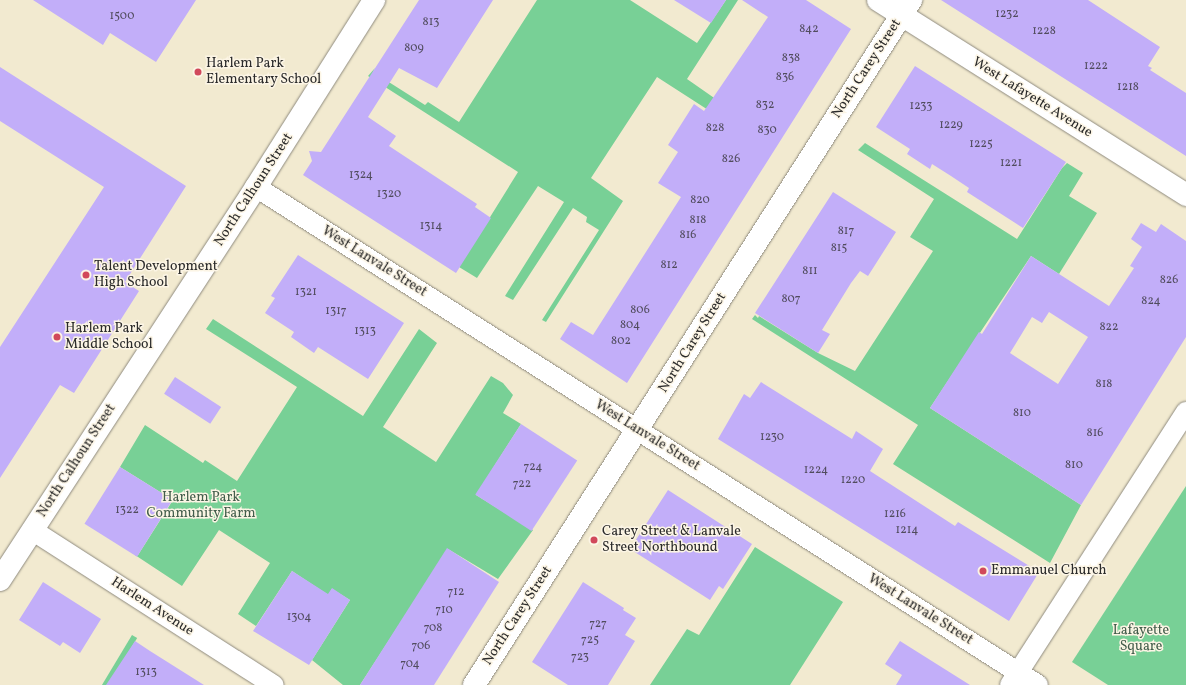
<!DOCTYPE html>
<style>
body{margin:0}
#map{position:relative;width:1186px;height:685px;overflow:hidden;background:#f2ead0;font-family:Vollkorn,serif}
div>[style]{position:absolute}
.green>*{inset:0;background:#78d096;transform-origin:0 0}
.building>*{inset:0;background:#c2aef9;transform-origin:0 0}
.roads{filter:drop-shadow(0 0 1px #8e8a7e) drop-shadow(0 0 1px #8e8a7e)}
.minor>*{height:20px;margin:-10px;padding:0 10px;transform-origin:10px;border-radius:10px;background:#fff}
.tertiary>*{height:22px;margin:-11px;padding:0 11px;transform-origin:11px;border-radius:11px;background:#fff}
.secondary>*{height:22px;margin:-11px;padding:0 11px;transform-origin:11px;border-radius:11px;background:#fff}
.dots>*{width:11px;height:11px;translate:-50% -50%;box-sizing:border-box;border:2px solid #fcf5e5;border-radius:50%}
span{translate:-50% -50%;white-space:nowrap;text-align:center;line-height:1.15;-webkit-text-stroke:3px #fcf5e5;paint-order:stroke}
.number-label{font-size:12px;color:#514c5e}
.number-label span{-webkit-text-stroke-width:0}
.poi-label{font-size:14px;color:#2b2b2b}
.left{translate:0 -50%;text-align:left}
.street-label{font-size:14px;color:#2b2b2b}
.park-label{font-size:14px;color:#425d4b}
</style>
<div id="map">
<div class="green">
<i style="clip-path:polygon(537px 0,630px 0,697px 43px,726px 0,738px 0,687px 79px,776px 141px,770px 150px,657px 77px,591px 178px,623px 201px,546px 322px,542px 320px,599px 230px,586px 222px,587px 217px,573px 208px,513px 300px,505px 296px,564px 202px,538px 186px,477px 278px,459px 267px,518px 172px,368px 76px,375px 68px,373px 72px,425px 105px,428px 102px,459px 122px)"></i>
<i style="clip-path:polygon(865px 143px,1017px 239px,1062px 168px,1067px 163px,1083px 173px,1069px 196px,1097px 213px,1059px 274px,1031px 256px,930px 408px,1081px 505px,1050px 563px,893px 464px,918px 425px,752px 319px,755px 315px,758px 318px,759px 316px,818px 353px,855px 371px,933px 251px,910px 237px,934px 199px,858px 150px)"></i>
<i style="clip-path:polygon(213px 319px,363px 416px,419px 329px,437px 343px,383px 427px,436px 462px,491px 376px,503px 383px,513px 395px,503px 413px,521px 424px,476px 495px,533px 530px,498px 579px,448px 549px,360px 685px,343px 685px,312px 660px,350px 600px,332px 589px,328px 595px,292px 571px,256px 626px,238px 614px,270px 563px,219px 530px,182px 586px,135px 555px,138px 555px,173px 500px,120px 467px,145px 425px,203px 463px,205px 460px,237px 481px,297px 387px,206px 329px)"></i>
<i style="clip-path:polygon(1186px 486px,1186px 685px,1108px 685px,1072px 662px)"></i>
<i style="clip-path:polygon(755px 547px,843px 602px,790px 685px,650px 685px,687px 629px,699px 635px)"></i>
<i style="left:132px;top:635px;width:6px;height:60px;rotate:31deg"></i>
</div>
<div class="building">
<i style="clip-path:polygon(33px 0,196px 0,156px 62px,110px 33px,103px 45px)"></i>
<i style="clip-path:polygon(419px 0,493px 0,437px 88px,399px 68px,368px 117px,396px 136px,389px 146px,477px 204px,475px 207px,491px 218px,456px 273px,303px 175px,312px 161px,309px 151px,321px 152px)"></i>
<i style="clip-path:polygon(674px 0,726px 0,711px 23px)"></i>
<i style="clip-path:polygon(742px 0,806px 0,851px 29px,627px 383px,560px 339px,571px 322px,593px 335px,681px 197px,658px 183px,678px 152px,668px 145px,694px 104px,704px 111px,768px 17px)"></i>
<i style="clip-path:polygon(941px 0,1088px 0,1160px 47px,1148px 66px,1152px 68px,1150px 70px,1186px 93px,1186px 156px)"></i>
<i style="clip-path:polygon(915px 66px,1066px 162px,1023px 228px,967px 192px,969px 188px,951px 176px,932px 164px,930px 169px,907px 154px,910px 149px,876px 127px)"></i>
<i style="clip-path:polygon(0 67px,186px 186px,125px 282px,139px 291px,74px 393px,60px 385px,0 478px,0 347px,104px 187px,0 121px)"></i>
<i style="clip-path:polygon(833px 192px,896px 232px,868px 276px,860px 271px,851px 283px,822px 330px,830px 334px,818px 353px,755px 313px)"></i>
<i style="clip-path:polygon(evenodd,1141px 223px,1156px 232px,1161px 224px,1186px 241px,1186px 337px,1081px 505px,930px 408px,979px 332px,982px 334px,1031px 256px,1109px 306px,1134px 268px,1130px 266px,1142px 247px,1131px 239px,1141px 223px,1049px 312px,1088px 337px,1058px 384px,1010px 353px,1032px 317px,1042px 323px,1049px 312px)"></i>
<i style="clip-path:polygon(298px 255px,404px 323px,368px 379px,318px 347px,314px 353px,291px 337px,294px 332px,265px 313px,275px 298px,271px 296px)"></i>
<i style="left:175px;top:377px;width:55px;height:20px;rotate:33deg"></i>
<i style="clip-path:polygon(761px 382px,852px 439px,856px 431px,883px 449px,870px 471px,955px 526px,958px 522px,1039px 572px,1009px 621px,718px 439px,744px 394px,750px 398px)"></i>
<i style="left:521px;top:424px;width:67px;height:84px;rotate:33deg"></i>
<i style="left:120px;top:467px;width:62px;height:67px;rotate:32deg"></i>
<i style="clip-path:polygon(668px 490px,752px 544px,723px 589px,719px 586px,710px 600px,630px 549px)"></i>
<i style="clip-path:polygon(447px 548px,499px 582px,434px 685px,360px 685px)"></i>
<i style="clip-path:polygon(292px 571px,328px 594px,332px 588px,350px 600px,309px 665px,253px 631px)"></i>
<i style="clip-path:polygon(43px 582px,101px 619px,80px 653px,63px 642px,60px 646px,19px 620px)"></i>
<i style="clip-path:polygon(583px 582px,624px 608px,623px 610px,636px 618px,625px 635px,635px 641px,608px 685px,568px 685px,532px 662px)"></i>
<i style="clip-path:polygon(135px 641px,150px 651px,204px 685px,106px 685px)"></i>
<i style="clip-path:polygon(900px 641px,970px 685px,896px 685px,902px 675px,885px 664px)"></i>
</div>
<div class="roads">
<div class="minor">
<i style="left:256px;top:187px;width:927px;rotate:32.49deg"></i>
<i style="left:32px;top:530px;width:287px;rotate:32.7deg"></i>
<i style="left:1010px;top:685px;width:325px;rotate:-57.2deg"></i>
</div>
<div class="tertiary">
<i style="left:0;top:580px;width:469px;rotate:-56.9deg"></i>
<i style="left:256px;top:187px;width:221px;rotate:-57.7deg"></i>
</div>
<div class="secondary">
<i style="left:878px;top:0;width:365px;rotate:32.3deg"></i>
<i style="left:474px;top:685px;width:813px;rotate:-57.46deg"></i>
</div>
</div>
<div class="dots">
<i style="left:198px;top:72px;background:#d1495b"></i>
<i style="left:86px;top:275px;background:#d1495b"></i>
<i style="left:57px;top:337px;background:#d1495b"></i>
<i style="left:594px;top:540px;background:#d1495b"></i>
<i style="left:983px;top:571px;background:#d1495b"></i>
</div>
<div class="number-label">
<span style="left:1007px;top:15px">1232</span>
<span style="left:122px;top:17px">1500</span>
<span style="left:431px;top:23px">813</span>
<span style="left:809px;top:30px">842</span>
<span style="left:1044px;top:32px">1228</span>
<span style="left:414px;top:49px">809</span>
<span style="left:791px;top:59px">838</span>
<span style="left:1096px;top:67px">1222</span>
<span style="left:785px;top:78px">836</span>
<span style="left:1128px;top:88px">1218</span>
<span style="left:765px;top:106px">832</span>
<span style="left:921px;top:107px">1233</span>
<span style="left:951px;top:126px">1229</span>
<span style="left:715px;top:129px">828</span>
<span style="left:767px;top:131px">830</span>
<span style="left:981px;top:145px">1225</span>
<span style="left:731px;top:160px">826</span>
<span style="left:1011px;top:164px">1221</span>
<span style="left:361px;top:176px">1324</span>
<span style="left:389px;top:195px">1320</span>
<span style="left:700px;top:201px">820</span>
<span style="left:698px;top:221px">818</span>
<span style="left:431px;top:227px">1314</span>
<span style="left:846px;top:232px">817</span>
<span style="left:688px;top:236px">816</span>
<span style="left:839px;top:249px">815</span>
<span style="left:669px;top:266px">812</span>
<span style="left:810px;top:272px">811</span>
<span style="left:1169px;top:281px">826</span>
<span style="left:306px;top:293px">1321</span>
<span style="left:791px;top:300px">807</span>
<span style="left:1151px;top:302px">824</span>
<span style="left:640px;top:311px">806</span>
<span style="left:336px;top:312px">1317</span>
<span style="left:630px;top:326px">804</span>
<span style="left:1109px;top:328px">822</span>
<span style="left:365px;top:332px">1313</span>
<span style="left:621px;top:342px">802</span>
<span style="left:1104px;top:385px">818</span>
<span style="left:1022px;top:414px">810</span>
<span style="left:1095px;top:434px">816</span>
<span style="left:772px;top:438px">1230</span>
<span style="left:1074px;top:466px">810</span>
<span style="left:533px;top:468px">724</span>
<span style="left:816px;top:471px">1224</span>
<span style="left:853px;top:481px">1220</span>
<span style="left:522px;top:485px">722</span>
<span style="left:127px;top:511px">1322</span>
<span style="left:895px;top:515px">1216</span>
<span style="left:907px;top:531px">1214</span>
<span style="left:456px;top:593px">712</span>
<span style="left:444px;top:611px">710</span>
<span style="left:299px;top:618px">1304</span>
<span style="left:598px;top:625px">727</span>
<span style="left:433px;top:629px">708</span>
<span style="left:590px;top:641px">725</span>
<span style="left:421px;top:647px">706</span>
<span style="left:580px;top:658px">723</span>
<span style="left:410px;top:665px">704</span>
<span style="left:146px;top:673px">1313</span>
</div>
<div class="poi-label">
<span class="left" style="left:206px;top:72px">Harlem Park<br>Elementary School</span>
<span class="left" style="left:94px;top:275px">Talent Development<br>High School</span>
<span class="left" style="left:65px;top:337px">Harlem Park<br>Middle School</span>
<span class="left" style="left:602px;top:540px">Carey Street &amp; Lanvale<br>Street Northbound</span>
<span class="left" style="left:991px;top:571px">Emmanuel Church</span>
</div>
<div class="street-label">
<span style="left:867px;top:69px;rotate:-57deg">North Carey Street</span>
<span style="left:1032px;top:98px;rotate:32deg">West Lafayette Avenue</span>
<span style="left:254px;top:190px;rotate:-57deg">North Calhoun Street</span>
<span style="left:374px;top:262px;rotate:32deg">West Lanvale Street</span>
<span style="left:693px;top:343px;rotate:-58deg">North Carey Street</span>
<span style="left:647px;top:436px;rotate:32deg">West Lanvale Street</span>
<span style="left:77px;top:461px;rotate:-57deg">North Calhoun Street</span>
<span style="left:152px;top:607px;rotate:33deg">Harlem Avenue</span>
<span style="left:920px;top:610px;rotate:32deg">West Lanvale Street</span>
<span style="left:518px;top:616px;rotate:-57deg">North Carey Street</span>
</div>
<div class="park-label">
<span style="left:201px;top:506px">Harlem Park<br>Community Farm</span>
<span style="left:1141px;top:639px">Lafayette<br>Square</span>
</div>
</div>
